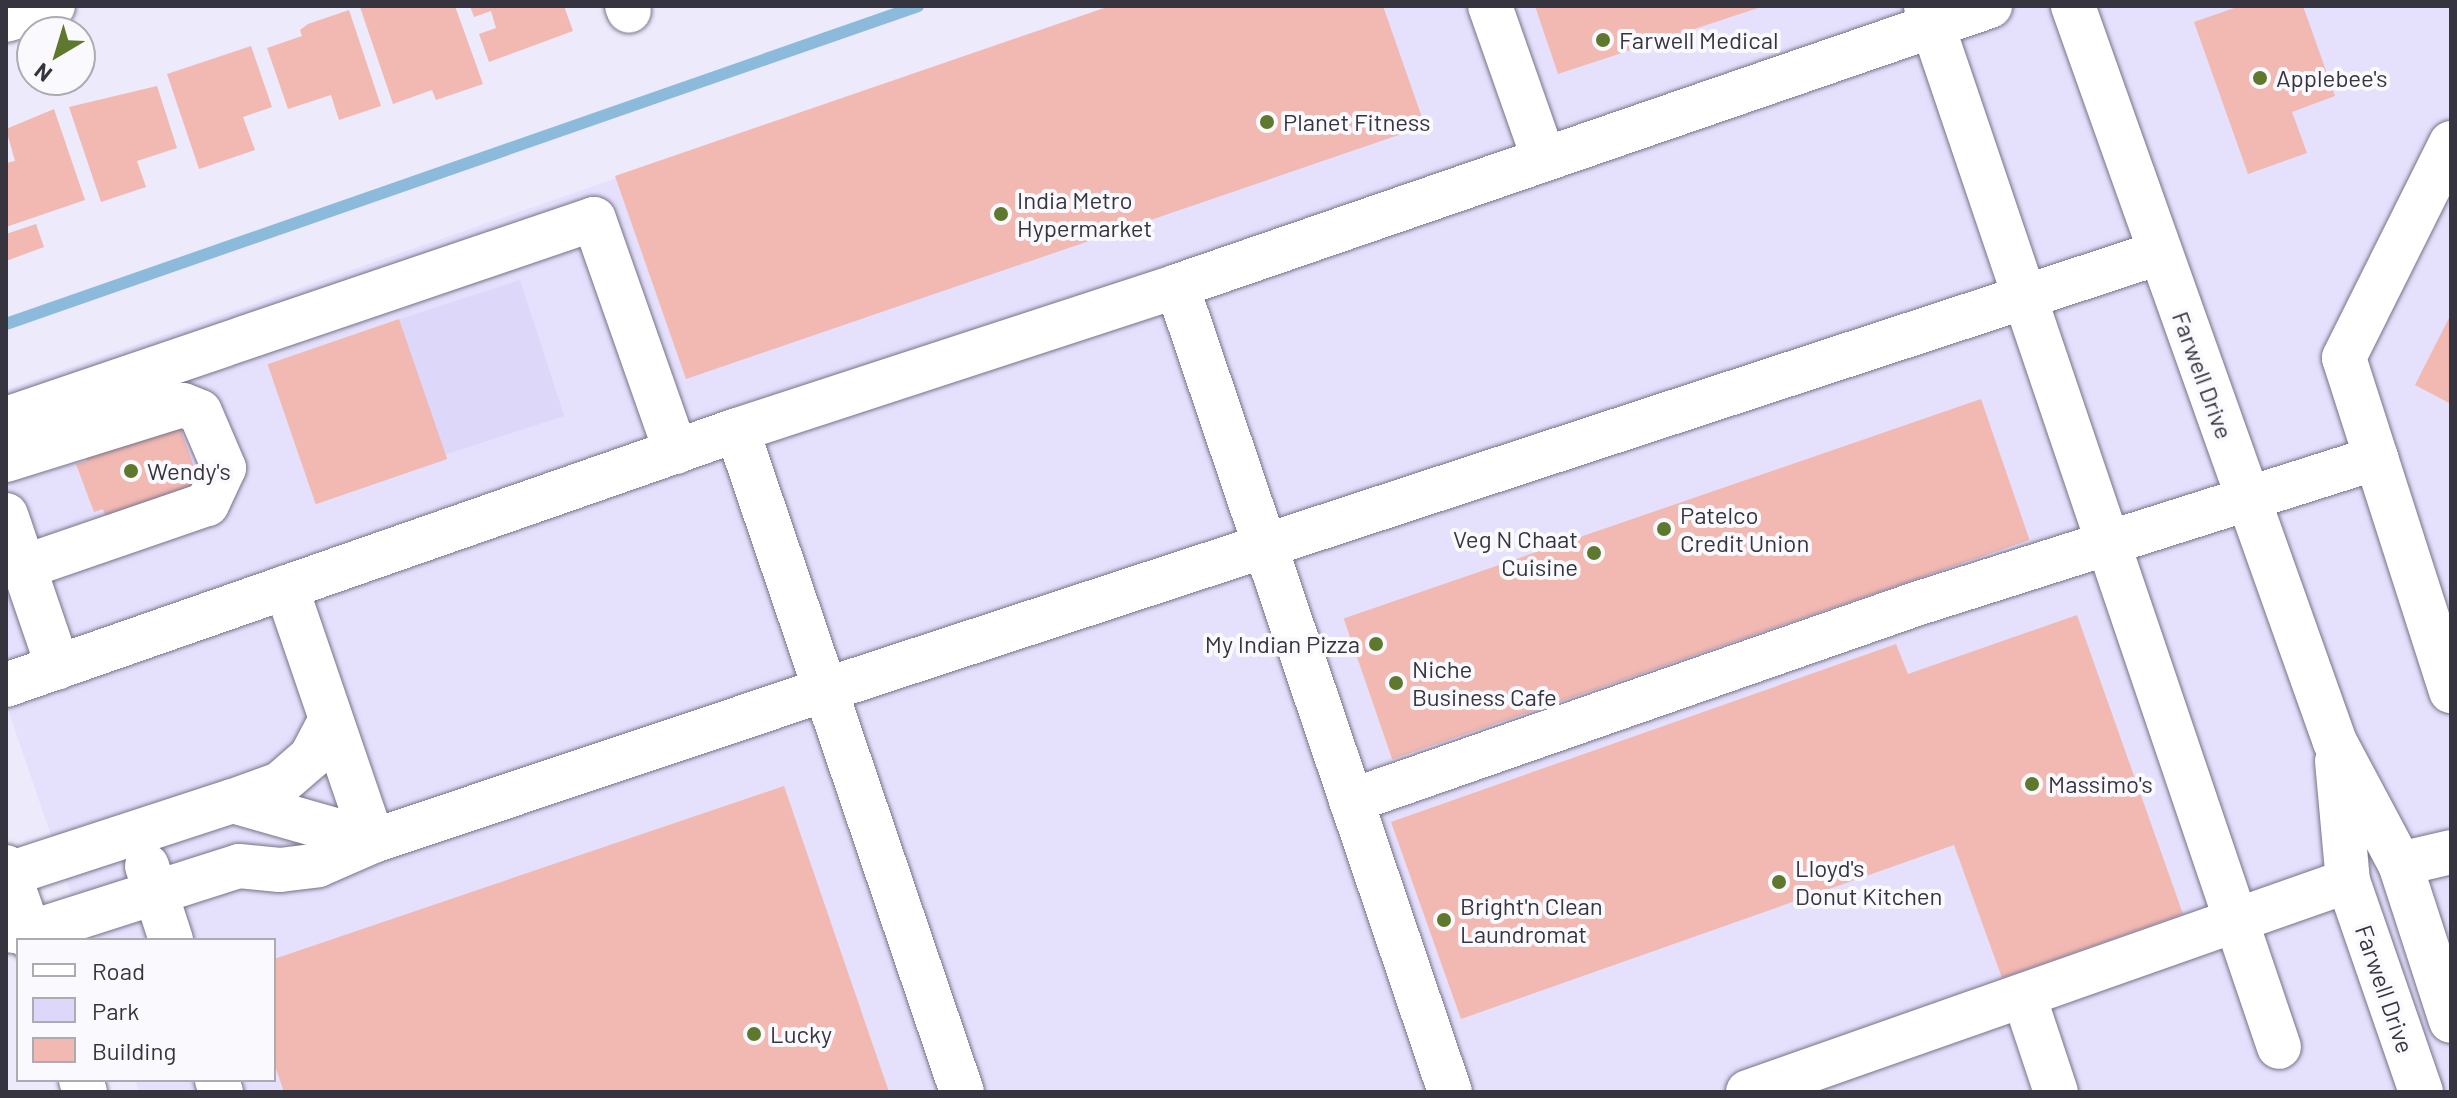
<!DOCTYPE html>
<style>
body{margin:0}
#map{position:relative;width:2457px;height:1098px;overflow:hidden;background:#edeafb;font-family:Barlow,sans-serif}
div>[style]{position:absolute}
.built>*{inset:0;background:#e5e0fc}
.green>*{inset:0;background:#ddd7fa;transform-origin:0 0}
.stream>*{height:12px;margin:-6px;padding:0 6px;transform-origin:6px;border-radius:6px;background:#8bbadb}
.building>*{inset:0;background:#f2b8b2;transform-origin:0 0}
.roads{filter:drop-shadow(0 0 2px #77728a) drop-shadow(0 0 2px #77728a)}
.minor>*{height:44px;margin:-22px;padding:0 22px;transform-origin:22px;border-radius:22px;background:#fff}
.major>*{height:44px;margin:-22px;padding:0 22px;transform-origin:22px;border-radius:22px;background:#fff}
.dots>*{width:22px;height:22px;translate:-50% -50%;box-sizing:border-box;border:4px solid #faf9fe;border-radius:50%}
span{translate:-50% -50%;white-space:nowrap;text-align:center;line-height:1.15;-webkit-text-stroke:8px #faf9fe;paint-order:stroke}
.poi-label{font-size:24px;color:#36343f}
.left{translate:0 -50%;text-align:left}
.right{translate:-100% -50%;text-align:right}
.street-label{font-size:24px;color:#36343f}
.frame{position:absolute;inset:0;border:8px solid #36343f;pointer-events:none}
.legend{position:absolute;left:16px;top:938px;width:260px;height:144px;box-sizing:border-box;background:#faf9fe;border:2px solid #acaab2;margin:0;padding:10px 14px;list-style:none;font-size:24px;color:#36343f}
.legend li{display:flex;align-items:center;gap:16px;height:40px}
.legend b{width:40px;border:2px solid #acaab2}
.north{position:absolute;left:16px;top:16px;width:80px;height:80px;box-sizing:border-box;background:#faf9fe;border:2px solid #acaab2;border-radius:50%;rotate:218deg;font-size:22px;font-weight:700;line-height:32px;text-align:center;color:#36343f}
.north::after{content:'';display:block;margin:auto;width:28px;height:36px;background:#5e792d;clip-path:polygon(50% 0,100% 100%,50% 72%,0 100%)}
</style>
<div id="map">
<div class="built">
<i style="clip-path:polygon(1112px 6px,2451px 6px,2451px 1092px,139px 1092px,135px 1080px,274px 1080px,274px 940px,87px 940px,6px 704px,6px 390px)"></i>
</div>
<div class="green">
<i style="left:520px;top:280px;width:143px;height:127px;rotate:72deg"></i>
</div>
<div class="stream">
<i style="left:6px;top:324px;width:966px;rotate:-19.22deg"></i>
</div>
<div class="building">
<i style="clip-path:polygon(455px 6px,483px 84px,436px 100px,432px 90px,393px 104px,360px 7px)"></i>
<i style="clip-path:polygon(470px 6px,564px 6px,573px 31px,489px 62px,479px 34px,496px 28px,491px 11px,474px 17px)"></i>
<i style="clip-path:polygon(1110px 6px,1383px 6px,1425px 126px,686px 379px,615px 176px)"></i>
<i style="clip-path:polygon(1535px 6px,1761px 6px,1761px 7px,1558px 74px)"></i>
<i style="clip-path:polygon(2240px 6px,2303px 6px,2335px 96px,2292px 112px,2307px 153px,2248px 174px,2194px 22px)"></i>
<i style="clip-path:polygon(349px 10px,381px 106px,339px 120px,331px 95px,288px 109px,267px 48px,302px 36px,300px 30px,308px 24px)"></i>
<i style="clip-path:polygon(251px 46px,272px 107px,243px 117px,255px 150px,199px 169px,167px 74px)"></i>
<i style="clip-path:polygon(157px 86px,177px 148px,137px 161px,146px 187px,101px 202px,69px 107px)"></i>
<i style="clip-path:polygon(54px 109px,85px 200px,6px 227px,6px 163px,15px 161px,6px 129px)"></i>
<i style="clip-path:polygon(36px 224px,44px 247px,6px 261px,6px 234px)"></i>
<i style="clip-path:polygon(2451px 314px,2451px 404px,2415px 385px)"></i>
<i style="left:399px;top:319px;width:148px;height:139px;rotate:71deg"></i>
<i style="left:1981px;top:399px;width:149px;height:674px;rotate:71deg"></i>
<i style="clip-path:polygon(177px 419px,200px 484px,107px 520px,103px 509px,94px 512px,76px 464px,87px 461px,82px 448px)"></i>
<i style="clip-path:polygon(2077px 615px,2183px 914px,2002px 978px,1954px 845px,1461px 1019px,1391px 822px,1896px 644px,1908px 674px)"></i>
<i style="clip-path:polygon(784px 786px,889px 1092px,284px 1092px,274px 1063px,274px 959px)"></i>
</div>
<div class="roads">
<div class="minor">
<i style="left:627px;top:6px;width:5px;rotate:68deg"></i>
<i style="left:1490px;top:6px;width:162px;rotate:70.6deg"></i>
<i style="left:1926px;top:6px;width:1099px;rotate:71.27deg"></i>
<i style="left:2073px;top:6px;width:781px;rotate:70.41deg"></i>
<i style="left:2335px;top:742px;width:138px;rotate:62deg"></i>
<i style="left:2400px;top:864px;width:165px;rotate:72deg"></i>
<i style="left:6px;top:20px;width:49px;rotate:-16.6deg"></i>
<i style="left:2451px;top:143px;width:240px;rotate:116.5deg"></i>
<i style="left:2344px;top:358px;width:350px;rotate:72.2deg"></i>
<i style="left:1177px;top:286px;width:851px;rotate:71.29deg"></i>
<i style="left:6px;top:419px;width:621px;rotate:-18.79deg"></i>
<i style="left:594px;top:219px;width:247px;rotate:70.6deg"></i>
<i style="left:737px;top:430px;width:699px;rotate:71.23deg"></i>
<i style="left:6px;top:460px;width:185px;rotate:-17.3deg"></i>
<i style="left:183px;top:405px;width:18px;rotate:22deg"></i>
<i style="left:200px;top:412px;width:61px;rotate:66.8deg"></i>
<i style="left:224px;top:468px;width:40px;rotate:115deg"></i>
<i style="left:207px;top:504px;width:194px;rotate:161deg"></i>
<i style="left:6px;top:515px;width:161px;rotate:71.1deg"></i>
<i style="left:286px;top:587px;width:268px;rotate:71.1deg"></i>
<i style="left:6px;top:685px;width:774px;rotate:-19.23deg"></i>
<i style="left:737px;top:430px;width:463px;rotate:-18.1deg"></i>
<i style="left:1177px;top:286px;width:860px;rotate:-19deg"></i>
<i style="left:2337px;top:761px;width:121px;rotate:84.8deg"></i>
<i style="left:2348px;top:881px;width:223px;rotate:70.9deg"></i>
<i style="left:233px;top:801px;width:50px;rotate:-19.9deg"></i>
<i style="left:280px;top:784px;width:41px;rotate:-41.1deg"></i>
<i style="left:311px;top:757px;width:41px;rotate:-62.2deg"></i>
<i style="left:1351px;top:801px;width:598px;rotate:-19.22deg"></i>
<i style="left:1916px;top:604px;width:483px;rotate:-17.6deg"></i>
<i style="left:2400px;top:864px;width:52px;rotate:-13.2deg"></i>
<i style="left:147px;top:866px;width:78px;rotate:72deg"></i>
<i style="left:6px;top:875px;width:239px;rotate:-18.1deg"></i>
<i style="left:233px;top:801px;width:146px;rotate:15.9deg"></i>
<i style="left:6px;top:930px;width:23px;rotate:7deg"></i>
<i style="left:29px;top:933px;width:220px;rotate:-17.7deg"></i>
<i style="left:239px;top:866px;width:41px;rotate:5.6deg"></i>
<i style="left:280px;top:870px;width:38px;rotate:-7deg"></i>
<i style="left:318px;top:865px;width:60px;rotate:-23.6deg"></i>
<i style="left:373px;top:841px;width:477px;rotate:-18.5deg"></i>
<i style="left:825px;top:690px;width:1404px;rotate:-18.14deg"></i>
<i style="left:2024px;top:996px;width:101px;rotate:71.6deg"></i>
<i style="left:217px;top:1080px;width:13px;rotate:72deg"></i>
<i style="left:1748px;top:1092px;width:636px;rotate:-19.38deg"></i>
</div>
<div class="major">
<i style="left:6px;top:867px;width:77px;rotate:70.4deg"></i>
<i style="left:81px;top:1080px;width:13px;rotate:72deg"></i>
</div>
</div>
<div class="dots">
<i style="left:1603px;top:40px;background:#5e792d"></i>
<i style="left:2260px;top:78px;background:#5e792d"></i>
<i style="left:1267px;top:122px;background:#5e792d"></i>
<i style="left:1001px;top:214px;background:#5e792d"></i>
<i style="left:131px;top:471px;background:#5e792d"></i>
<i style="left:1664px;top:529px;background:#5e792d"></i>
<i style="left:1594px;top:553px;background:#5e792d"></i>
<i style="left:1376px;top:644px;background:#5e792d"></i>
<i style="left:1396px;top:683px;background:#5e792d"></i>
<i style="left:2032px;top:784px;background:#5e792d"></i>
<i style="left:1779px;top:882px;background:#5e792d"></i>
<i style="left:1444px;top:920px;background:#5e792d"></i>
<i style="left:754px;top:1034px;background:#5e792d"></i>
</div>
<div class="poi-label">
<span class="left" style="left:1619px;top:40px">Farwell Medical</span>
<span class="left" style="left:2276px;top:78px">Applebee's</span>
<span class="left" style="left:1283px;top:122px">Planet Fitness</span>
<span class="left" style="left:1017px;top:214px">India Metro<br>Hypermarket</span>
<span class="left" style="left:147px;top:471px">Wendy's</span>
<span class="left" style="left:1680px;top:529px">Patelco<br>Credit Union</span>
<span class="right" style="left:1578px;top:553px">Veg N Chaat<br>Cuisine</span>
<span class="right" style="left:1360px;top:644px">My Indian Pizza</span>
<span class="left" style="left:1412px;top:683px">Niche<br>Business Cafe</span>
<span class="left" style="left:2048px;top:784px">Massimo's</span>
<span class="left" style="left:1795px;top:882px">Lloyd's<br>Donut Kitchen</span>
<span class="left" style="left:1460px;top:920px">Bright'n Clean<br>Laundromat</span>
<span class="left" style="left:770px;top:1034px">Lucky</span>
</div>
<div class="street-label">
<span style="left:2203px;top:375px;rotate:70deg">Farwell Drive</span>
<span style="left:2385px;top:989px;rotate:71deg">Farwell Drive</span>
</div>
<div class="frame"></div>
<ul class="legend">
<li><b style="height:10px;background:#fff"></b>Road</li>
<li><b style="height:22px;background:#ddd7fa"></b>Park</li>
<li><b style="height:22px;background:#f2b8b2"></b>Building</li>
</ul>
<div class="north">N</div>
</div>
